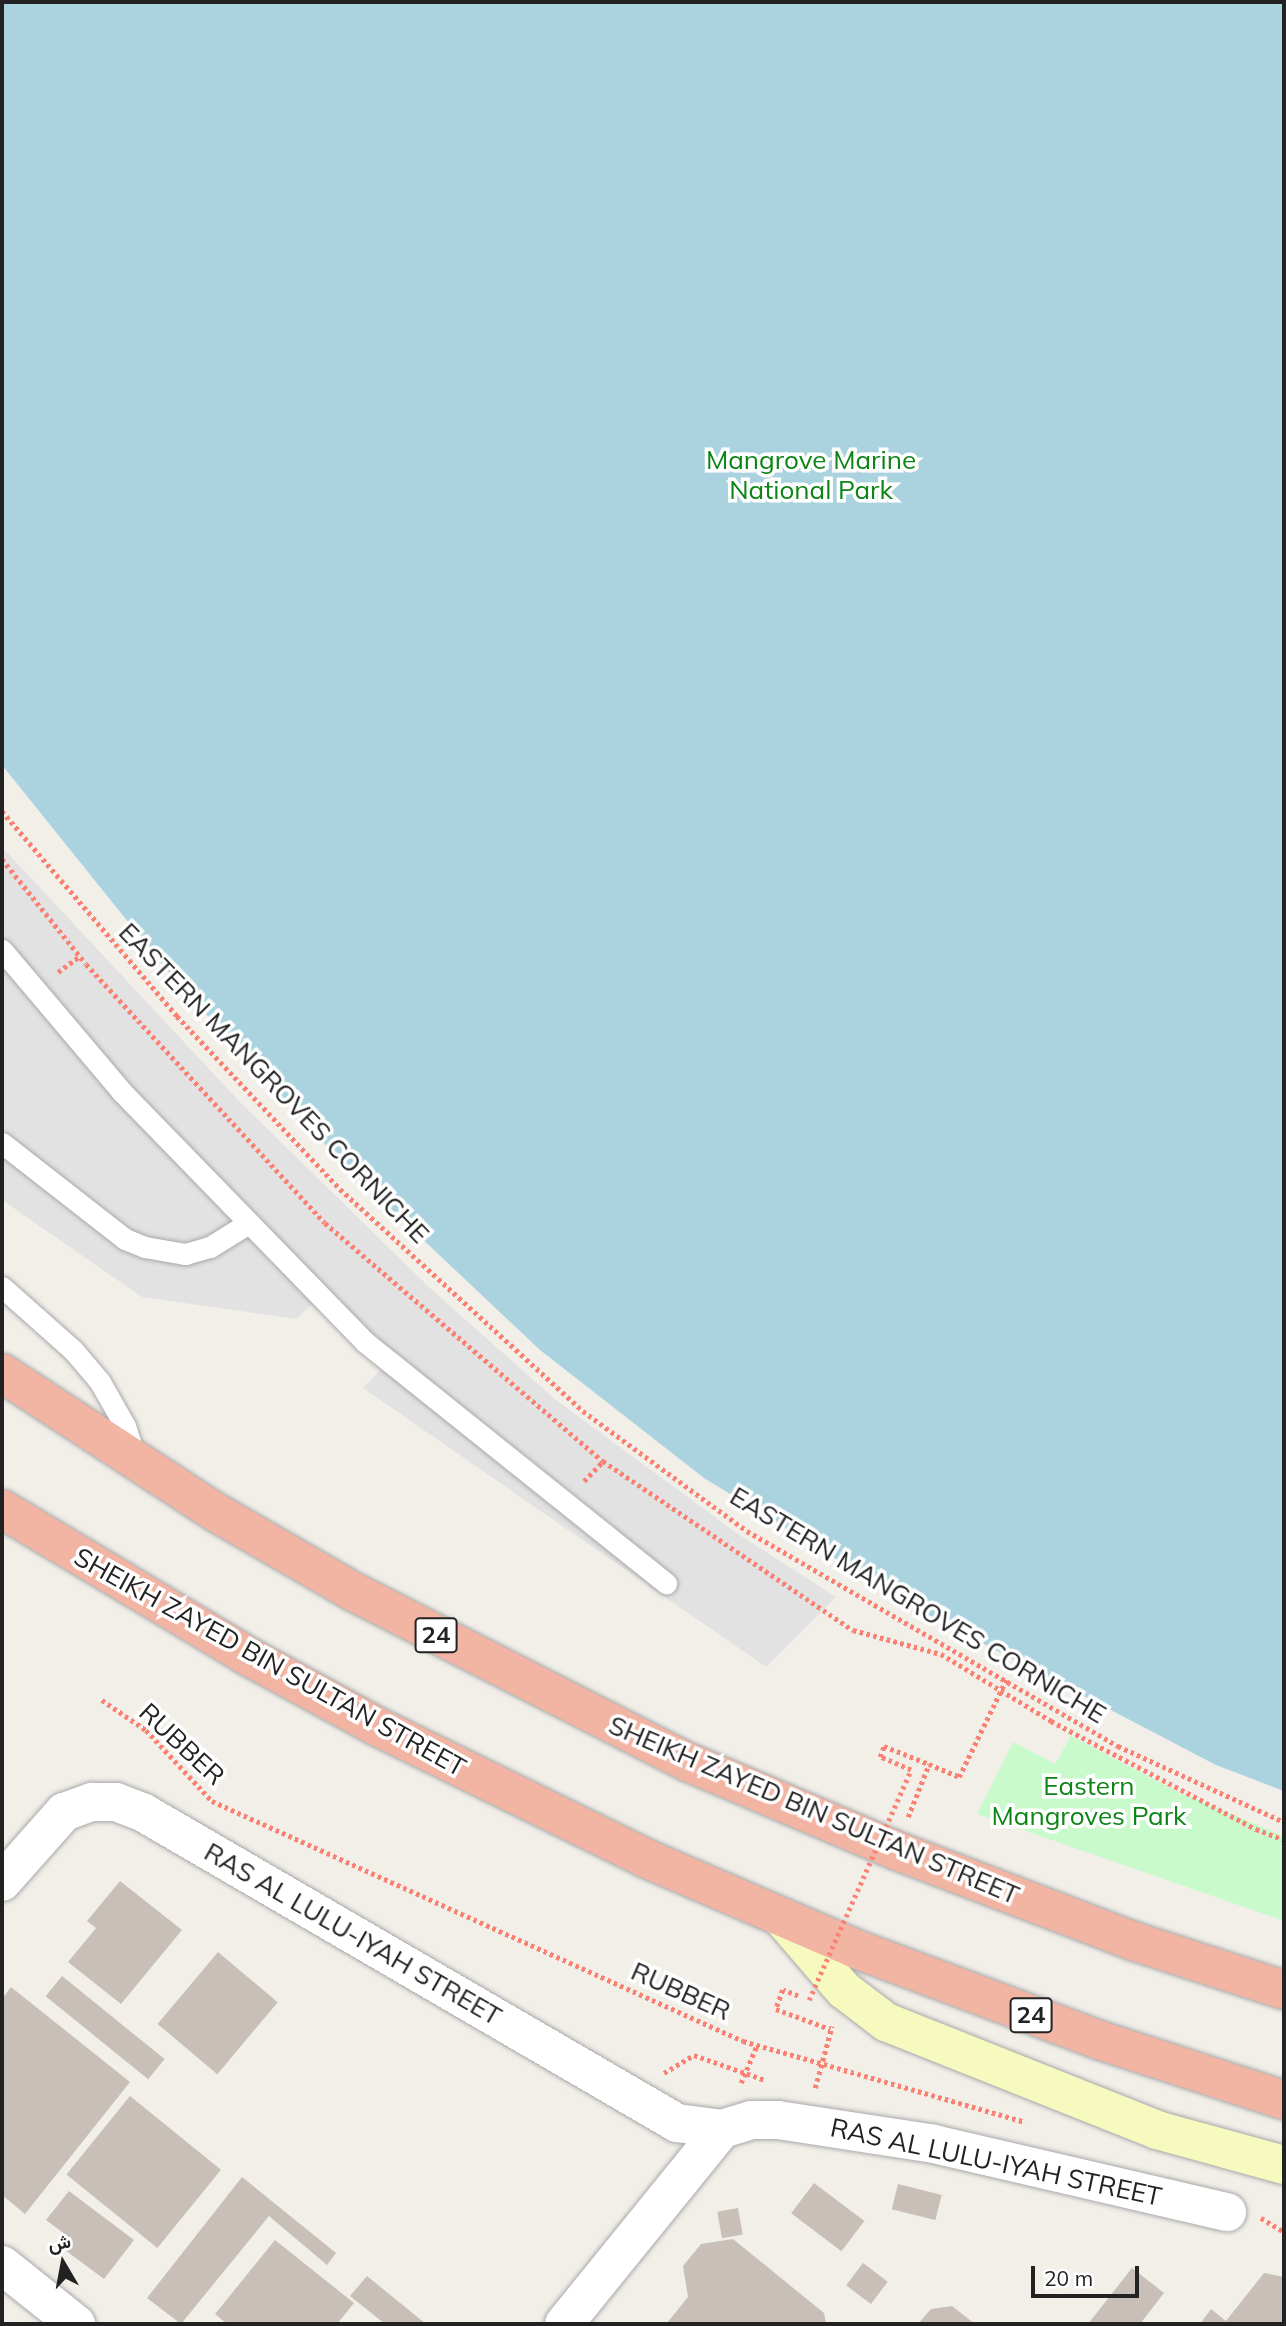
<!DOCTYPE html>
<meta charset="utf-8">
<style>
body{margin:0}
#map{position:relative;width:1286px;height:2326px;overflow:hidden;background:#f2efe9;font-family:Mulish,Vazirmatn,sans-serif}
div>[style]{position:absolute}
.park>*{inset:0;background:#c8facc}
.parking>*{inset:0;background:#e2e2e2}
.water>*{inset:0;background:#aad3df}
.building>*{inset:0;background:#c7bfb8;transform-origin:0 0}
.path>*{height:4.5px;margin-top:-2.25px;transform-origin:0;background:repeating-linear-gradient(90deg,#fa8072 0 3.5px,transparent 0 7px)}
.roads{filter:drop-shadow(0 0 2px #a9a9a9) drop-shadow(0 0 2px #a9a9a9)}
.service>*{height:21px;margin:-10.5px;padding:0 10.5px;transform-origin:10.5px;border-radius:10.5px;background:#fff}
.minor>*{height:38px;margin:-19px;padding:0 19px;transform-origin:19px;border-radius:19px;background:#fff}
.secondary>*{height:38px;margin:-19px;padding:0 19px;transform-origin:19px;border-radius:19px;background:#f7fabf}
.trunk>*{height:38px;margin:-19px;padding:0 19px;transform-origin:19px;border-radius:19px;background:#f2b4a3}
.path-bridge>*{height:4.5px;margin-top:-2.25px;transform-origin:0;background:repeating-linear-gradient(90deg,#fa8072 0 3.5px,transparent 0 7px)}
span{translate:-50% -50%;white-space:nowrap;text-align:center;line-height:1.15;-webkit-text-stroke:7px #fff;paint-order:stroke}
.shield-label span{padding:2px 5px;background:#fff;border:2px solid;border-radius:5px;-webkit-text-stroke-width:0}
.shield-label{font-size:24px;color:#222;font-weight:700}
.park-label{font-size:26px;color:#0c8416}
.street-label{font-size:26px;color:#222}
.frame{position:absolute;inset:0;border:4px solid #222;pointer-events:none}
.north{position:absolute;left:28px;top:2228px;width:70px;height:70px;-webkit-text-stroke:5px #fff;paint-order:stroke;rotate:350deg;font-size:19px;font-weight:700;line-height:28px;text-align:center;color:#222}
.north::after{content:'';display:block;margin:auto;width:24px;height:32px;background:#222;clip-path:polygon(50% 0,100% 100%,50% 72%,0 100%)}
.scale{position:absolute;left:1031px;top:2266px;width:108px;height:32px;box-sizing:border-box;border:4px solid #222;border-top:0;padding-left:9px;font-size:21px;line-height:24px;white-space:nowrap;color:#222;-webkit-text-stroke:5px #fff;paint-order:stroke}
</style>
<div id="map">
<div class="park">
<i style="clip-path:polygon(1071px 1736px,1176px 1791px,1284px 1836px,1284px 1921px,977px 1814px,1013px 1742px,1055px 1764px)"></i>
</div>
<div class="parking">
<i style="clip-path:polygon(2px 847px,238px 1100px,431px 1289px,556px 1400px,735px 1532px,836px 1597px,766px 1667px,363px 1388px,392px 1358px,324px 1294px,296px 1319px,142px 1297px,2px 1200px)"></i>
</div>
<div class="water">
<i style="clip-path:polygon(2px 2px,1284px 2px,1284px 1791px,1216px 1765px,921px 1611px,704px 1478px,540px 1350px,346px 1167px,174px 979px,2px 765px)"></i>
</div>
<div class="building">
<i style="clip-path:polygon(120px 1881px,182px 1930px,121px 2004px,68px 1962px,96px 1928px,87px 1921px)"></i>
<i style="left:218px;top:1952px;width:78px;height:94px;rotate:40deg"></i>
<i style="left:62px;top:1976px;width:132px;height:26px;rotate:39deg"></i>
<i style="clip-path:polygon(11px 1987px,130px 2082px,25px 2214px,2px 2195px,2px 1999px)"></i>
<i style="left:130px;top:2096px;width:117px;height:101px;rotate:39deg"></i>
<i style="clip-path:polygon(242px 2177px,336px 2253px,327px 2265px,269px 2216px,181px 2324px,147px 2298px)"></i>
<i style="left:814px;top:2183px;width:63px;height:38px;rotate:37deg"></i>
<i style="left:898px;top:2184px;width:45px;height:26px;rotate:14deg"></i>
<i style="clip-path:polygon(69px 2191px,134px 2240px,104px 2279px,65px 2250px,73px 2240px,46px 2220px)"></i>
<i style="left:738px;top:2208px;width:27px;height:21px;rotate:80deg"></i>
<i style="clip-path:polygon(733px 2239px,824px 2313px,826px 2324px,667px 2323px,688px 2297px,683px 2266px,701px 2244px)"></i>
<i style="clip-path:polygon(275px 2240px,354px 2303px,337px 2324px,227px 2324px,215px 2314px)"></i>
<i style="left:863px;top:2263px;width:31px;height:28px;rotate:37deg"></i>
<i style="clip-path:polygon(1132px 2268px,1164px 2293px,1140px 2324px,1088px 2324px)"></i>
<i style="clip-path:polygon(1264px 2273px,1284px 2277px,1284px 2324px,1200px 2324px,1211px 2309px,1226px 2321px)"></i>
<i style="clip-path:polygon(367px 2276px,426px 2324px,385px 2324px,350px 2296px)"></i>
<i style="clip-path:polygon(952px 2306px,975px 2324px,918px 2324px,931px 2309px)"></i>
</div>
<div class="path">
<i style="left:2px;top:811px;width:270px;rotate:49.5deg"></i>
<i style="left:177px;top:1016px;width:238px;rotate:46.7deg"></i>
<i style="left:340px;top:1189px;width:329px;rotate:42.4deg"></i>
<i style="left:583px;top:1411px;width:203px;rotate:36.2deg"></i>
<i style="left:747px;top:1531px;width:429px;rotate:30.1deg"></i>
<i style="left:1118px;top:1746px;width:183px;rotate:24.6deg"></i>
<i style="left:2px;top:859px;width:134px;rotate:51.3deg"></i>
<i style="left:86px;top:964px;width:352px;rotate:47.3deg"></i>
<i style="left:325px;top:1223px;width:366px;rotate:40.6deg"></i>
<i style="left:603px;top:1461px;width:302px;rotate:34.1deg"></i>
<i style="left:853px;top:1630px;width:91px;rotate:15.3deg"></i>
<i style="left:941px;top:1654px;width:129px;rotate:31.3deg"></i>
<i style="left:1051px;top:1721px;width:232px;rotate:27.8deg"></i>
<i style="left:1256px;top:1829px;width:30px;rotate:21deg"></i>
<i style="left:58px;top:972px;width:27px;rotate:-36deg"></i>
<i style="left:584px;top:1481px;width:28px;rotate:-46deg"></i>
<i style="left:102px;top:1700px;width:53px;rotate:34.3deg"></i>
<i style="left:146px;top:1730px;width:97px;rotate:47.1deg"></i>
<i style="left:212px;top:1801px;width:583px;rotate:24.32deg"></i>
<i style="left:743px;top:2041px;width:294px;rotate:16deg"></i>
<i style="left:911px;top:1770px;width:34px;rotate:-157deg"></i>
<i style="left:880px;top:1757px;width:12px;rotate:-70deg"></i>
<i style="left:884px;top:1746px;width:48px;rotate:21.8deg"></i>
<i style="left:908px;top:1817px;width:57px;rotate:-68.4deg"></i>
<i style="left:929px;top:1764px;width:33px;rotate:23deg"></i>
<i style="left:959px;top:1777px;width:108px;rotate:-64.1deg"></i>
<i style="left:798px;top:1996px;width:16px;rotate:-158deg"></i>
<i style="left:783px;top:1990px;width:20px;rotate:110deg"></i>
<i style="left:776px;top:2009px;width:58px;rotate:20.3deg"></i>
<i style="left:664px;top:2073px;width:35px;rotate:-31deg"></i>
<i style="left:694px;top:2055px;width:75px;rotate:19.4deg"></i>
<i style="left:741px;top:2083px;width:41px;rotate:-67.2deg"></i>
<i style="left:815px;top:2088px;width:64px;rotate:-74.7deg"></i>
<i style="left:1261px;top:2218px;width:27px;rotate:31deg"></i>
</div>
<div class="roads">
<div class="service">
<i style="left:2px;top:950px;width:185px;rotate:49.8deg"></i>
<i style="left:121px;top:1091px;width:350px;rotate:45.8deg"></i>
<i style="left:365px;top:1342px;width:386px;rotate:38.7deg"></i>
<i style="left:2px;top:1143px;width:156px;rotate:38deg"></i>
<i style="left:125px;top:1239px;width:22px;rotate:22deg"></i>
<i style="left:145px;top:1247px;width:41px;rotate:9.9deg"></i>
<i style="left:185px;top:1254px;width:26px;rotate:-16deg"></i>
<i style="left:210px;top:1247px;width:44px;rotate:-31.9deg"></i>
<i style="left:2px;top:1287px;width:95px;rotate:41.6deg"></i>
<i style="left:73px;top:1350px;width:42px;rotate:49.8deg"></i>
<i style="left:100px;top:1382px;width:51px;rotate:60.4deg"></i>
<i style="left:125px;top:1426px;width:33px;rotate:72deg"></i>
</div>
<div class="minor">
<i style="left:2px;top:1882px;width:94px;rotate:-48.5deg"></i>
<i style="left:64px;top:1812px;width:30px;rotate:-20deg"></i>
<i style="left:92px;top:1802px;width:24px"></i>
<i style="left:116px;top:1802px;width:30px;rotate:21deg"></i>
<i style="left:144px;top:1813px;width:617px;rotate:30.18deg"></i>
<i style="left:677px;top:2123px;width:45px;rotate:7.6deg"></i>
<i style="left:722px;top:2129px;width:30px;rotate:-17deg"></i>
<i style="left:751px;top:2120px;width:27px"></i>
<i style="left:778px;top:2120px;width:158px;rotate:8.7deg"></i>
<i style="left:934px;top:2144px;width:301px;rotate:13.1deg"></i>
<i style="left:2px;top:2265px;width:95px;rotate:38.6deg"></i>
<i style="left:564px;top:2324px;width:251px;rotate:-51deg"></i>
</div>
<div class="secondary">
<i style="left:782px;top:1918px;width:95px;rotate:49.3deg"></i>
<i style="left:844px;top:1990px;width:53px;rotate:37.3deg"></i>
<i style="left:886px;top:2022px;width:292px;rotate:21.7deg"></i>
<i style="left:1157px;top:2130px;width:132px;rotate:15.4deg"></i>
</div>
<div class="trunk">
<i style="left:2px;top:1373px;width:257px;rotate:33.1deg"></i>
<i style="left:217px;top:1513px;width:156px;rotate:30deg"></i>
<i style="left:352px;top:1591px;width:379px;rotate:27deg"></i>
<i style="left:690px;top:1763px;width:223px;rotate:23deg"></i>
<i style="left:895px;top:1850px;width:255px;rotate:20.9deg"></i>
<i style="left:1133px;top:1941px;width:159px;rotate:18deg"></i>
<i style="left:2px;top:1509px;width:282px;rotate:30.9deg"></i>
<i style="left:244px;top:1654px;width:150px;rotate:28.6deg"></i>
<i style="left:376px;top:1726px;width:300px;rotate:26.1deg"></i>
<i style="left:645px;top:1858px;width:230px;rotate:23.3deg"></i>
<i style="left:856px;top:1949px;width:259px;rotate:20.5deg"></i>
<i style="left:1099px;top:2040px;width:194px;rotate:18deg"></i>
</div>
</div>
<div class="path-bridge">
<i style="left:809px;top:2000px;width:252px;rotate:-66.1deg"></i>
</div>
<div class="shield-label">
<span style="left:436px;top:1635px">24</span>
<span style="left:1031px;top:2015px">24</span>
</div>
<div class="park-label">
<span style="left:811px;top:475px">Mangrove Marine<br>National Park</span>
<span style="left:1089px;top:1801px">Eastern<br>Mangroves Park</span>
</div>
<div class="street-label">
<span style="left:274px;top:1083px;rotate:46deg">EASTERN MANGROVES CORNICHE</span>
<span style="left:918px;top:1605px;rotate:31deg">EASTERN MANGROVES CORNICHE</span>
<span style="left:270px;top:1662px;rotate:29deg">SHEIKH ZAYED BIN SULTAN STREET</span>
<span style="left:182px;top:1744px;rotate:43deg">RUBBER</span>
<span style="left:814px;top:1810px;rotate:23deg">SHEIKH ZAYED BIN SULTAN STREET</span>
<span style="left:353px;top:1934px;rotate:30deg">RAS AL LULU-IYAH STREET</span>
<span style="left:681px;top:1991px;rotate:24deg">RUBBER</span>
<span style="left:996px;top:2162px;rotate:12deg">RAS AL LULU-IYAH STREET</span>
</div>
<div class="frame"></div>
<div class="north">ش</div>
<div class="scale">20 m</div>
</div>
